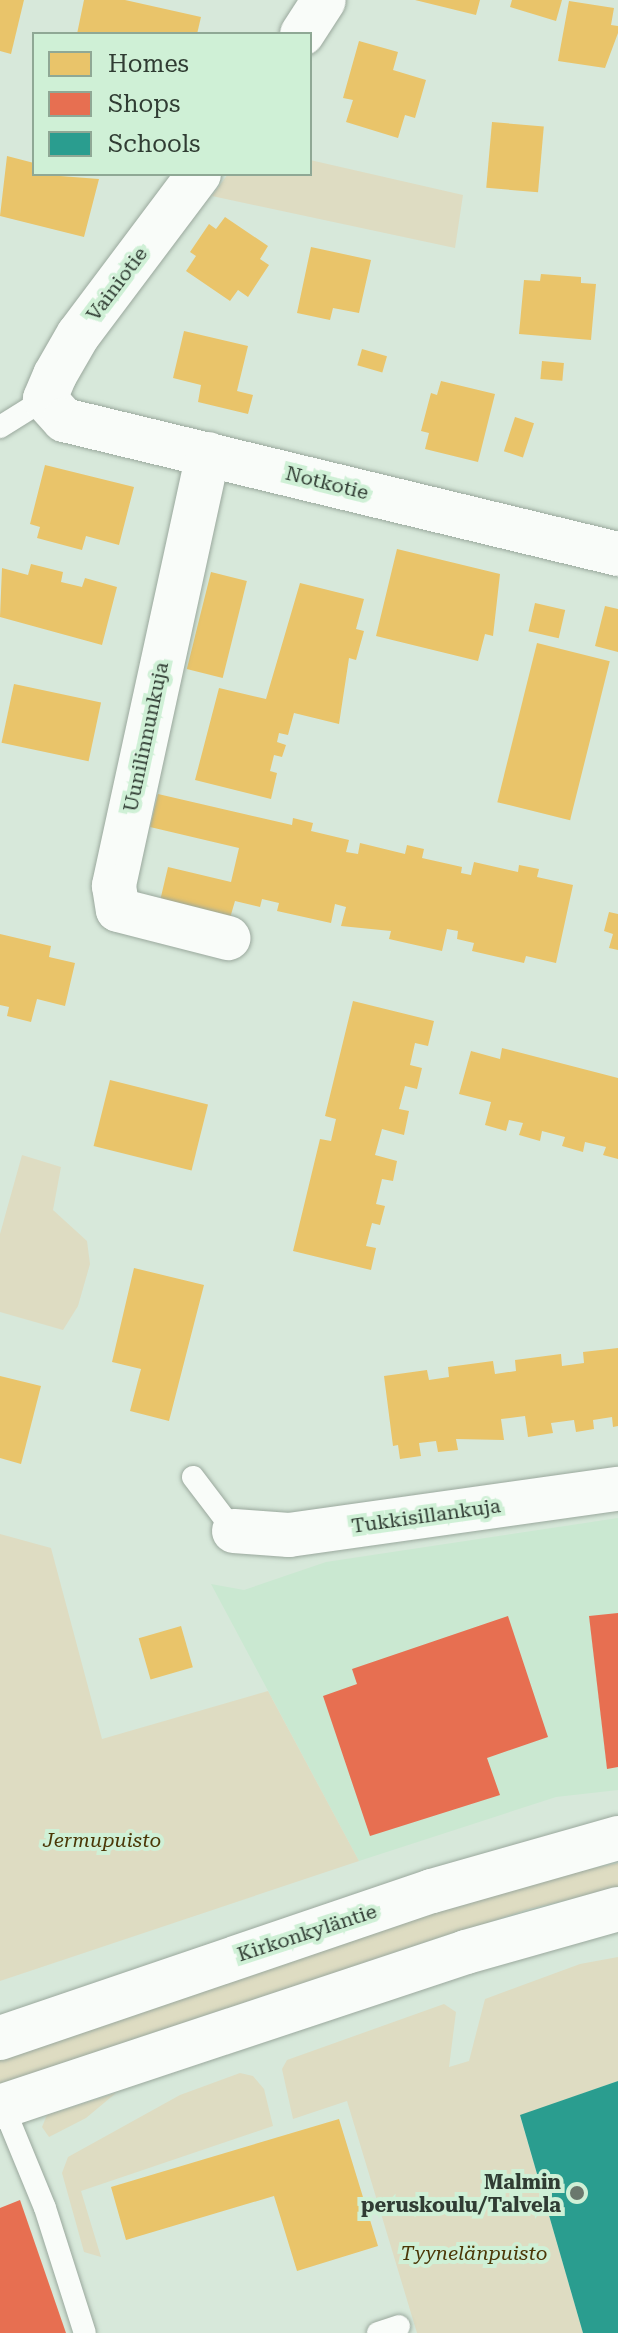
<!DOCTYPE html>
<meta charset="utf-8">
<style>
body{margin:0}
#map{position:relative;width:618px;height:2333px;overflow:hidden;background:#d7e8da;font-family:"Roboto Serif",serif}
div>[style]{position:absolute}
.built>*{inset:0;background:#cae8d1}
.green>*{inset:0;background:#dedcc2}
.homes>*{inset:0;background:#e9c46a;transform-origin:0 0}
.shops>*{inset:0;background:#e76f51}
.schools>*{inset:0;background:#2a9d8f}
.roads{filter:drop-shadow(0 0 2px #9aa89d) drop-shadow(0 0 2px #9aa89d)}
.lane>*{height:22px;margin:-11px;padding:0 11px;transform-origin:11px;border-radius:11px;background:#f9fcf9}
.street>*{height:44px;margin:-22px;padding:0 22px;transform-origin:22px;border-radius:22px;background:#f9fcf9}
.secondary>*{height:44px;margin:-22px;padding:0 22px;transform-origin:22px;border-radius:22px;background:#f9fcf9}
.dots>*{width:22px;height:22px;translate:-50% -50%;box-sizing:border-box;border:4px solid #cff0d6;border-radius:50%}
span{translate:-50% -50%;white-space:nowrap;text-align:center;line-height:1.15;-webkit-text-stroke:8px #cff0d6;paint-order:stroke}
.street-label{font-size:20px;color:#303c33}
.park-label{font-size:20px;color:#4b3707;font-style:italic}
.poi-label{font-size:20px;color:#303c33;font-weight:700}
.right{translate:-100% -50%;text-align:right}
.legend{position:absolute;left:32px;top:32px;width:280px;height:144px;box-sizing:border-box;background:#cff0d6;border:2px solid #8fa895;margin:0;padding:10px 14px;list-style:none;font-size:24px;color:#303c33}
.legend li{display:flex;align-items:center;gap:16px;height:40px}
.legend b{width:40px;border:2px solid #8fa895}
</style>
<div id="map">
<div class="built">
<i style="clip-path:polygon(618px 1518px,618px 1790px,556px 1797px,359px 1861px,211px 1584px,244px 1590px,326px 1562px)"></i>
</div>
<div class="green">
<i style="clip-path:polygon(310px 160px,463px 195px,455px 248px,212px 196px,228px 174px,310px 174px)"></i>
<i style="clip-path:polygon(22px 1155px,61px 1167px,53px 1210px,87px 1241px,90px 1264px,78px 1306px,63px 1330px,0 1312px,0 1234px)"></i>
<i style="clip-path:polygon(0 1534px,51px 1548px,102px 1739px,268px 1691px,359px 1861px,0 1981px)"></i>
<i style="clip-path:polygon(618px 1863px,618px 1888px,529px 1909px,0 2086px,0 2057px,381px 1927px,532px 1881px)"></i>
<i style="clip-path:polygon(618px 1957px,618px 2081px,520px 2116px,583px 2333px,417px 2333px,347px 2101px,293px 2119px,282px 2069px,287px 2060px,444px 2004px,456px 2012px,449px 2067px,469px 2061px,485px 1999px,580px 1964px)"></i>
<i style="clip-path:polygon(240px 2073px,253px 2076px,264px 2089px,273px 2126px,81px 2191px,101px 2257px,84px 2252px,62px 2173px,68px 2157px,180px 2095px)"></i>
<i style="clip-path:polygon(116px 2093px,86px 2118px,49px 2137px,42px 2127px,47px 2115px)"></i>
</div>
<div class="homes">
<i style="clip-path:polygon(0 0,24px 0,11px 54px,0 51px)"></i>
<i style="clip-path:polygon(84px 0,125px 0,201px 17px,197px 34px,77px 34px)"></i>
<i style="clip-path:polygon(415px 0,480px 0,476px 15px)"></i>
<i style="clip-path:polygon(512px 0,562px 0,556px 21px,510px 7px)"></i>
<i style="clip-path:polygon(569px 1px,614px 8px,611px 25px,618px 26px,618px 33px,605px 68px,558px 61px)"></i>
<i style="clip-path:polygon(359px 41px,398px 52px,393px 70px,426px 80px,415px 118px,405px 115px,398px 138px,346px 122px,353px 100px,343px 98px)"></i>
<i style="left:492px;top:122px;width:52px;height:66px;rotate:5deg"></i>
<i style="clip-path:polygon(7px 156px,34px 163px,34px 174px,99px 179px,84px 237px,0 216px)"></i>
<i style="clip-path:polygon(225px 217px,268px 246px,260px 259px,269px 265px,248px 297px,238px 290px,230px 301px,186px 271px,196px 256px,190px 252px,209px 224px,216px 229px)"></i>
<i style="clip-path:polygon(311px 247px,371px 260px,359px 313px,333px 308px,330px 320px,297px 313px)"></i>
<i style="clip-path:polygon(541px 274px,581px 277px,581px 283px,596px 284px,591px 340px,519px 334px,524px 280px,540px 281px)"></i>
<i style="clip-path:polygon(184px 331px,248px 346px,237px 391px,253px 395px,248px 414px,198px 402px,201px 385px,173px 378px)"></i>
<i style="left:362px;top:349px;width:26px;height:17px;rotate:16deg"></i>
<i style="left:542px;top:361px;width:22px;height:18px;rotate:5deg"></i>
<i style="clip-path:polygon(441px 381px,495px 394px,478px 462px,425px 449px,429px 433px,421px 431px,431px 393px,437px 395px)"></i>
<i style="left:515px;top:417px;width:20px;height:36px;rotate:18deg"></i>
<i style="clip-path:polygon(45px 465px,134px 487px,119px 545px,86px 536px,82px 550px,37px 538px,40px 527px,30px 524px)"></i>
<i style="clip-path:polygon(397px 549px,500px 574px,493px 636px,485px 634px,478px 661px,376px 636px)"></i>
<i style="clip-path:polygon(31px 564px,63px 572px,61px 582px,82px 587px,85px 578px,117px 587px,102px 645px,0 617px,2px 568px,28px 575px)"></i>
<i style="left:211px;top:572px;width:37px;height:100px;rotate:14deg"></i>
<i style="clip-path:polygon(300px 583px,364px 599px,356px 629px,364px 631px,356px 660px,349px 658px,339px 724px,294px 713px,288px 735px,279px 733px,277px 742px,286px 745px,282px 757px,274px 755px,270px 771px,277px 773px,271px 799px,195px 780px,219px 688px,266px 699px)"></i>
<i style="left:535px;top:603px;width:31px;height:29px;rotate:13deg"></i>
<i style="clip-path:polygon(605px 606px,618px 609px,618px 652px,595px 646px)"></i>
<i style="left:537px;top:643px;width:75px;height:164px;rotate:14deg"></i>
<i style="left:14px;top:684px;width:89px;height:60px;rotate:12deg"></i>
<i style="clip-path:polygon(158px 794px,292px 825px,293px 818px,313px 823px,311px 831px,349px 840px,346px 852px,358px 854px,360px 843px,405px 854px,407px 845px,424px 849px,422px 858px,462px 867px,461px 873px,471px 875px,474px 862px,518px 872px,519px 865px,539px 869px,537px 877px,573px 885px,556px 963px,526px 956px,524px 963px,472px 951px,474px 943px,457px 939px,458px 931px,447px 929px,442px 951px,389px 939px,391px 931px,341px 926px,346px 907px,335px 904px,331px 923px,277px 911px,279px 903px,262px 899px,260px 907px,235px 901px,230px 918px,160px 901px,168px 867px,231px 882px,239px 848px,150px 827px)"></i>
<i style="clip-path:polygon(609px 912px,618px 914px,618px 950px,609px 948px,613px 934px,604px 931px)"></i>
<i style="clip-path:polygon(0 934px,51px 946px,49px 957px,75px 963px,65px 1006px,37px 999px,31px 1022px,7px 1016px,9px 1007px,0 1005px)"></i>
<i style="clip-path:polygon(353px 1001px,434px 1021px,428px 1046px,415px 1043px,410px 1065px,422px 1068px,417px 1089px,405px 1086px,399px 1109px,409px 1111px,404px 1135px,382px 1129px,375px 1155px,397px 1161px,393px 1181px,382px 1179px,376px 1204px,385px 1206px,380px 1225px,372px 1223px,366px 1246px,376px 1248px,371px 1270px,293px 1251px,320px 1139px,331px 1141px,336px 1119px,325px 1116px)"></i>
<i style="clip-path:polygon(502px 1048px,618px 1078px,618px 1159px,603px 1155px,606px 1147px,585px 1142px,583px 1152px,562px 1146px,565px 1137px,542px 1131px,540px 1141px,519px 1135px,523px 1123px,509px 1120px,506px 1131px,485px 1125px,491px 1102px,459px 1094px,471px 1051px,500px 1059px)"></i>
<i style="left:110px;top:1080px;width:101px;height:68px;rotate:14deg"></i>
<i style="clip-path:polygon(134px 1268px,204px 1285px,169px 1421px,130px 1411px,141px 1369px,112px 1362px)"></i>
<i style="clip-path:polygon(618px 1348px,618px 1426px,613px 1427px,612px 1417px,593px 1420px,594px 1429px,576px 1432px,574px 1420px,551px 1423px,553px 1433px,528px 1437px,525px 1416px,501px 1419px,504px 1440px,456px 1439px,458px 1450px,438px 1452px,436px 1441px,419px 1443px,421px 1456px,400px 1459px,398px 1445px,393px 1446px,384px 1376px,427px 1370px,429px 1380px,449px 1377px,448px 1367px,493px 1361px,495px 1374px,516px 1371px,515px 1360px,561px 1354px,562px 1366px,584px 1363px,583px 1352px)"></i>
<i style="clip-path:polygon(0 1376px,41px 1386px,21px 1464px,0 1458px)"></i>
<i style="left:181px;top:1626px;width:43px;height:44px;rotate:74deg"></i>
<i style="clip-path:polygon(339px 2119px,378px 2246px,297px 2271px,274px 2196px,126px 2240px,111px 2187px)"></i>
</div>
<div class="shops">
<i style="clip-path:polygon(618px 1613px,618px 1767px,607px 1769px,589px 1616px)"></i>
<i style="clip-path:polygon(508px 1616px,548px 1737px,487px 1758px,500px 1795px,370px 1836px,323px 1696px,357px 1684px,352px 1669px)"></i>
<i style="clip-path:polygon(20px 2200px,66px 2333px,0 2333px,0 2208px)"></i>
</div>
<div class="schools">
<i style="clip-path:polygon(618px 2081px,618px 2333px,583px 2333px,520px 2115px)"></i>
</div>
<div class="roads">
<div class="lane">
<i style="left:0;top:427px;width:53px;rotate:-31.9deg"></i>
<i style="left:193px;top:1477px;width:68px;rotate:52.8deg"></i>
<i style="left:3px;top:2106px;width:110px;rotate:67.6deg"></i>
<i style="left:45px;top:2208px;width:131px;rotate:72.3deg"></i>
<i style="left:378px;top:2333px;width:22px;rotate:-18deg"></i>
</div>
<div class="street">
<i style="left:302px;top:34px;width:40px;rotate:-57.1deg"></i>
<i style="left:199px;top:174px;width:201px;rotate:126.9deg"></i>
<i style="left:78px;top:335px;width:46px;rotate:119.9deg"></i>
<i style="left:55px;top:375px;width:26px;rotate:113deg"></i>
<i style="left:45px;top:399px;width:28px;rotate:48deg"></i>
<i style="left:64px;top:420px;width:570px;rotate:13.6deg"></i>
<i style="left:208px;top:454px;width:442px;rotate:102.3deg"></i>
<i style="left:114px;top:886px;width:24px;rotate:81deg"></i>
<i style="left:118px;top:910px;width:114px;rotate:14.3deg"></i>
<i style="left:234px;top:1531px;width:55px;rotate:4.2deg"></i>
<i style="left:289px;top:1535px;width:332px;rotate:-8deg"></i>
</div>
<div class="secondary">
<i style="left:0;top:2038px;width:456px;rotate:-18.8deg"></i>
<i style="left:432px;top:1891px;width:193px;rotate:-15.9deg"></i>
<i style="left:0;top:2107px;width:491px;rotate:-18.4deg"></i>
<i style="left:466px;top:1952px;width:158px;rotate:-15.8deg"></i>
</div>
</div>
<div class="dots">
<i style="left:577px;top:2193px;background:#6a786d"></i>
</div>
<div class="street-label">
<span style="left:117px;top:284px;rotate:-53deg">Vainiotie</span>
<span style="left:327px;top:483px;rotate:14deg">Notkotie</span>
<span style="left:146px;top:737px;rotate:-78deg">Uunilinnunkuja</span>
<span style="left:426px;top:1516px;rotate:-8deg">Tukkisillankuja</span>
<span style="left:307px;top:1933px;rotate:-18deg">Kirkonkyläntie</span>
</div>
<div class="park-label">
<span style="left:102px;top:1840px">Jermupuisto</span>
<span style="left:474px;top:2253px">Tyynelänpuisto</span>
</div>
<div class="poi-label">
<span class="right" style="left:561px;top:2194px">Malmin<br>peruskoulu/Talvela</span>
</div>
<ul class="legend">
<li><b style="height:22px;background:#e9c46a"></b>Homes</li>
<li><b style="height:22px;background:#e76f51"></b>Shops</li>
<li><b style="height:22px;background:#2a9d8f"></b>Schools</li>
</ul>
</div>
